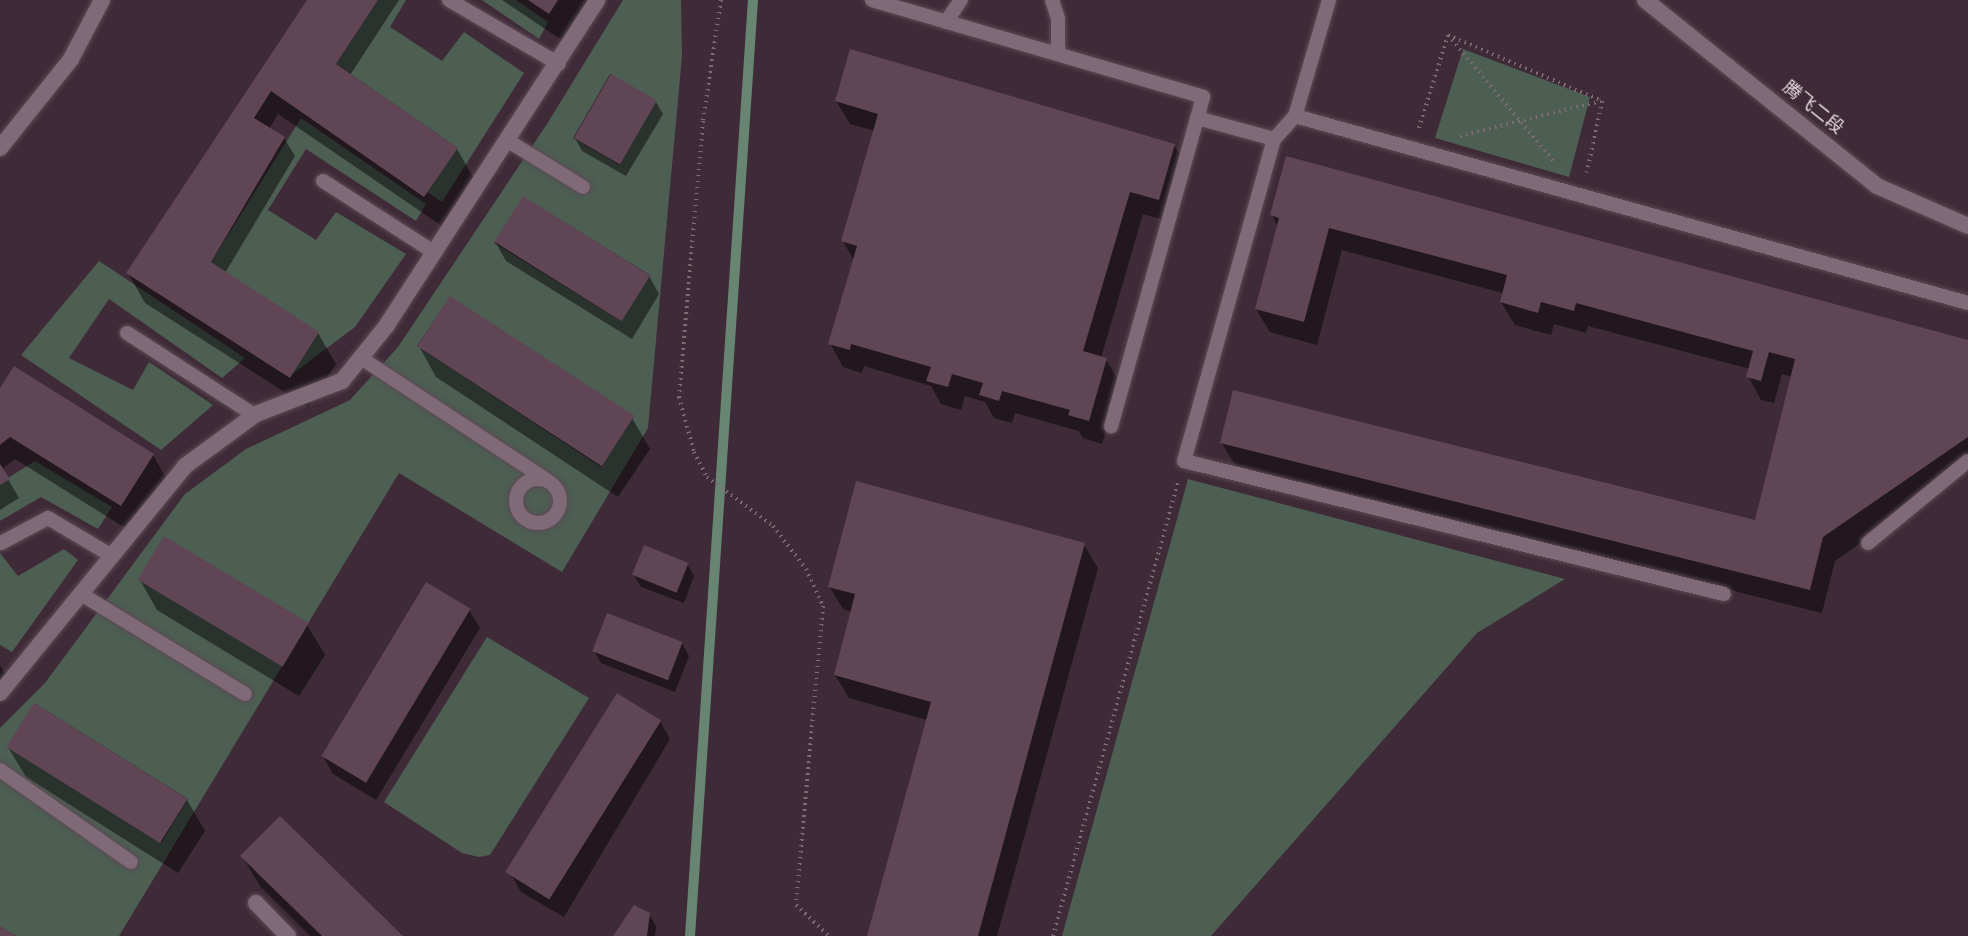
<!DOCTYPE html>
<meta charset="utf-8">
<style>
body{margin:0}
#map{position:relative;width:1968px;height:936px;overflow:hidden;background:#3e2b37;font-family:Overpass,"Noto Sans SC",sans-serif}
div>[style]{position:absolute}
.green>*{inset:0;background:#4d5e53}
.shadow>*{inset:0;background:#0007}
.stream>*{height:10px;margin:-5px;padding:0 5px;transform-origin:5px;border-radius:5px;background:#688573}
.building>*{inset:0;background:#604555;transform-origin:0 0}
.path>*{height:4px;margin-top:-2px;transform-origin:0;background:repeating-linear-gradient(90deg,#7d6c76 0 1.5px,transparent 0 6px)}
.roads{filter:drop-shadow(0 0 2px #5b4a54) drop-shadow(0 0 2px #5b4a54)}
.service>*{height:14px;margin:-7px;padding:0 7px;transform-origin:7px;border-radius:7px;background:#816a78}
.service>.ring{margin:-7px;padding:0;box-sizing:content-box;background:none;border:14px solid #816a78;border-radius:50%}
.minor>*{height:16px;margin:-8px;padding:0 8px;transform-origin:8px;border-radius:8px;background:#816a78}
.tertiary>*{height:16px;margin:-8px;padding:0 8px;transform-origin:8px;border-radius:8px;background:#816a78}
span{translate:-50% -50%;white-space:nowrap;text-align:center;line-height:1.15;-webkit-text-stroke:4.5px #3e2b37;paint-order:stroke}
.street-label{font-size:18px;color:#e6d9e0}
</style>
<div id="map">
<div class="green">
<i style="clip-path:polygon(378px 0,406px 0,390px 27px,442px 61px,464px 32px,524px 73px,442px 202px,427px 192px,458px 148px,336px 64px)"></i>
<i style="clip-path:polygon(482px 0,516px 0,548px 22px,539px 39px)"></i>
<i style="clip-path:polygon(evenodd,623px 0,681px 0,682px 56px,648px 428px,562px 572px,399px 473px,119px 936px,16px 936px,0 926px,0 728px,45px 683px,185px 494px,246px 449px,350px 400px,398px 347px,547px 124px,623px 0,610px 74px,656px 101px,619px 165px,573px 138px,610px 74px,623px 0,523px 197px,650px 275px,621px 321px,494px 243px,523px 197px,623px 0,450px 297px,633px 418px,601px 467px,417px 346px,450px 297px,623px 0,34px 703px,188px 799px,161px 843px,34px 703px)"></i>
<i style="clip-path:polygon(1463px 49px,1590px 97px,1569px 177px,1435px 138px)"></i>
<i style="clip-path:polygon(301px 118px,426px 204px,416px 221px,306px 149px,268px 210px,316px 240px,336px 212px,406px 254px,355px 327px,291px 375px,211px 262px)"></i>
<i style="clip-path:polygon(99px 261px,245px 358px,222px 378px,109px 299px,69px 358px,133px 390px,149px 362px,213px 405px,161px 450px,21px 355px)"></i>
<i style="clip-path:polygon(35px 461px,112px 507px,98px 529px,41px 497px,0 521px,0 483px)"></i>
<i style="clip-path:polygon(1188px 479px,1565px 579px,1477px 633px,1211px 936px,1062px 936px)"></i>
<i style="clip-path:polygon(64px 549px,78px 560px,12px 652px,0 645px,0 553px,18px 576px)"></i>
<i style="clip-path:polygon(487px 637px,589px 698px,490px 855px,479px 857px,462px 853px,384px 802px)"></i>
</div>
<div class="shadow">
<i style="clip-path:polygon(309px 0,399px 0,350px 75px,457px 149px,474px 179px,442px 226px,278px 114px,269px 129px,284px 138px,295px 156px,225px 273px,318px 333px,336px 364px,308px 407px,145px 303px,128px 273px)"></i>
<i style="clip-path:polygon(502px 0,595px 0,566px 43px)"></i>
<i style="clip-path:polygon(836px 101px,1174px 145px,1188px 168px,1172px 222px,1143px 214px,1101px 358px,1106px 360px,1120px 383px,1102px 444px,1083px 438px,1079px 431px,1015px 413px,1012px 423px,994px 418px,985px 402px,965px 396px,961px 410px,941px 404px,931px 386px,864px 366px,862px 373px,843px 367px,830px 343px,854px 261px,843px 241px,875px 131px,850px 124px)"></i>
<i style="clip-path:polygon(656px 102px,663px 114px,626px 176px,582px 151px,575px 138px)"></i>
<i style="clip-path:polygon(1272px 215px,1968px 342px,1968px 469px,1835px 561px,1822px 613px,1235px 465px,1221px 442px,1756px 522px,1792px 377px,1782px 374px,1774px 403px,1761px 400px,1748px 376px,1750px 369px,1588px 326px,1586px 333px,1554px 324px,1551px 335px,1515px 325px,1501px 302px,1503px 293px,1342px 250px,1317px 345px,1270px 332px,1256px 309px,1278px 227px)"></i>
<i style="clip-path:polygon(496px 243px,649px 276px,659px 294px,632px 339px,506px 261px)"></i>
<i style="clip-path:polygon(419px 346px,632px 418px,650px 449px,618px 497px,436px 377px)"></i>
<i style="clip-path:polygon(0 391px,153px 455px,170px 485px,138px 536px,15px 459px,2px 469px,19px 498px,0 510px)"></i>
<i style="clip-path:polygon(1084px 545px,1098px 568px,997px 936px,869px 936px,927px 720px,849px 698px,835px 675px,852px 612px,843px 609px,829px 586px)"></i>
<i style="clip-path:polygon(687px 564px,694px 576px,684px 603px,641px 587px,634px 575px)"></i>
<i style="clip-path:polygon(140px 580px,307px 625px,325px 655px,299px 696px,157px 610px)"></i>
<i style="clip-path:polygon(469px 610px,480px 628px,376px 800px,333px 774px,323px 756px)"></i>
<i style="clip-path:polygon(682px 643px,689px 656px,675px 692px,601px 663px,594px 651px)"></i>
<i style="clip-path:polygon(0 665px,7px 678px,0 689px)"></i>
<i style="clip-path:polygon(660px 721px,670px 739px,564px 917px,521px 892px,511px 874px)"></i>
<i style="clip-path:polygon(8px 747px,187px 800px,205px 831px,178px 873px,26px 777px)"></i>
<i style="clip-path:polygon(242px 856px,400px 936px,310px 936px,260px 886px)"></i>
<i style="clip-path:polygon(649px 914px,656px 926px,655px 936px,615px 936px)"></i>
</div>
<div class="stream">
<i style="left:690px;top:936px;width:938px;rotate:-86.15deg"></i>
</div>
<div class="building">
<i style="clip-path:polygon(307px 0,378px 0,336px 64px,458px 148px,424px 197px,271px 91px,254px 118px,285px 137px,211px 262px,319px 332px,290px 378px,126px 273px)"></i>
<i style="clip-path:polygon(528px 0,558px 0,549px 14px)"></i>
<i style="clip-path:polygon(850px 49px,1175px 144px,1159px 200px,1130px 192px,1083px 351px,1107px 358px,1089px 421px,1068px 415px,1070px 410px,1002px 391px,999px 401px,979px 395px,983px 383px,952px 374px,948px 387px,926px 381px,931px 367px,851px 344px,850px 350px,828px 344px,857px 246px,841px 241px,878px 114px,835px 101px)"></i>
<i style="left:611px;top:74px;width:53px;height:74px;rotate:30deg"></i>
<i style="clip-path:polygon(1286px 156px,1968px 340px,1968px 437px,1823px 537px,1810px 590px,1220px 443px,1233px 390px,1755px 520px,1795px 359px,1769px 352px,1761px 381px,1746px 377px,1753px 351px,1576px 303px,1574px 311px,1541px 302px,1538px 313px,1500px 302px,1507px 275px,1329px 228px,1304px 322px,1255px 309px,1279px 218px,1270px 215px)"></i>
<i style="left:523px;top:196px;width:150px;height:54px;rotate:32deg"></i>
<i style="left:450px;top:296px;width:220px;height:60px;rotate:33deg"></i>
<i style="clip-path:polygon(14px 366px,154px 454px,121px 506px,10px 437px,0 445px,0 388px)"></i>
<i style="clip-path:polygon(0 464px,10px 479px,0 485px)"></i>
<i style="clip-path:polygon(856px 481px,1085px 543px,978px 936px,867px 936px,931px 702px,834px 675px,855px 594px,828px 587px)"></i>
<i style="left:164px;top:536px;width:169px;height:51px;rotate:31deg"></i>
<i style="left:644px;top:545px;width:48px;height:32px;rotate:22deg"></i>
<i style="left:426px;top:582px;width:52px;height:203px;rotate:31deg"></i>
<i style="left:607px;top:613px;width:81px;height:41px;rotate:21deg"></i>
<i style="left:617px;top:693px;width:52px;height:211px;rotate:32deg"></i>
<i style="left:34px;top:703px;width:181px;height:52px;rotate:32deg"></i>
<i style="clip-path:polygon(280px 816px,403px 936px,322px 936px,240px 856px)"></i>
<i style="clip-path:polygon(634px 905px,650px 913px,647px 936px,613px 936px)"></i>
<i style="clip-path:polygon(0 926px,16px 936px,0 936px)"></i>
</div>
<div class="path">
<i style="left:721px;top:0;width:122px;rotate:98.5deg"></i>
<i style="left:703px;top:121px;width:277px;rotate:95deg"></i>
<i style="left:679px;top:397px;width:57px;rotate:74.7deg"></i>
<i style="left:694px;top:452px;width:28px;rotate:63deg"></i>
<i style="left:707px;top:477px;width:82px;rotate:36.6deg"></i>
<i style="left:773px;top:526px;width:54px;rotate:52.5deg"></i>
<i style="left:806px;top:569px;width:41px;rotate:65.3deg"></i>
<i style="left:823px;top:606px;width:300px;rotate:95.2deg"></i>
<i style="left:796px;top:905px;width:45px;rotate:43.2deg"></i>
<i style="left:1448px;top:35px;width:167px;rotate:50.1deg"></i>
<i style="left:1419px;top:128px;width:97px;rotate:-72.7deg"></i>
<i style="left:1448px;top:35px;width:168px;rotate:23.2deg"></i>
<i style="left:1602px;top:101px;width:73px;rotate:101.9deg"></i>
<i style="left:1460px;top:136px;width:145px;rotate:-13.9deg"></i>
<i style="left:1053px;top:936px;width:471px;rotate:-74.6deg"></i>
</div>
<div class="roads">
<div class="service">
<i style="left:449px;top:0;width:127px;rotate:30.2deg"></i>
<i style="left:872px;top:0;width:345px;rotate:16.3deg"></i>
<i style="left:1203px;top:97px;width:342px;rotate:105.6deg"></i>
<i style="left:1052px;top:0;width:20px;rotate:72deg"></i>
<i style="left:1058px;top:19px;width:35px;rotate:90deg"></i>
<i style="left:1329px;top:0;width:121px;rotate:106.3deg"></i>
<i style="left:1295px;top:116px;width:31px;rotate:132deg"></i>
<i style="left:1274px;top:139px;width:334px;rotate:105.6deg"></i>
<i style="left:1184px;top:461px;width:556px;rotate:13.84deg"></i>
<i style="left:946px;top:22px;width:27px;rotate:-56deg"></i>
<i style="left:1295px;top:116px;width:698px;rotate:15.53deg"></i>
<i style="left:1197px;top:118px;width:80px;rotate:15.3deg"></i>
<i style="left:508px;top:141px;width:88px;rotate:31.5deg"></i>
<i style="left:323px;top:181px;width:133px;rotate:32.7deg"></i>
<i style="left:127px;top:333px;width:151px;rotate:32.8deg"></i>
<i style="left:361px;top:358px;width:222px;rotate:33.3deg"></i>
<i class="ring" style="left:516px;top:479px;width:30px;height:30px"></i>
<i style="left:1px;top:543px;width:53px;rotate:-28deg"></i>
<i style="left:48px;top:518px;width:74px;rotate:30.7deg"></i>
<i style="left:1868px;top:543px;width:129px;rotate:-39.4deg"></i>
<i style="left:81px;top:594px;width:192px;rotate:31.4deg"></i>
<i style="left:0;top:770px;width:160px;rotate:35.1deg"></i>
</div>
<div class="minor">
<i style="left:0;top:693px;width:293px;rotate:-50.8deg"></i>
<i style="left:185px;top:466px;width:88px;rotate:-36.2deg"></i>
<i style="left:256px;top:414px;width:92px;rotate:-21deg"></i>
<i style="left:342px;top:381px;width:72px;rotate:-51.2deg"></i>
<i style="left:387px;top:325px;width:387px;rotate:-57.1deg"></i>
<i style="left:256px;top:903px;width:46px;rotate:45.9deg"></i>
</div>
<div class="tertiary">
<i style="left:1645px;top:0;width:297px;rotate:38.7deg"></i>
<i style="left:1877px;top:186px;width:99px;rotate:23.7deg"></i>
<i style="left:0;top:148px;width:114px;rotate:-51.4deg"></i>
<i style="left:71px;top:59px;width:67px;rotate:-62.3deg"></i>
</div>
</div>
<div class="street-label">
<span style="left:1812px;top:109px;rotate:39deg">腾飞二段</span>
</div>
</div>
